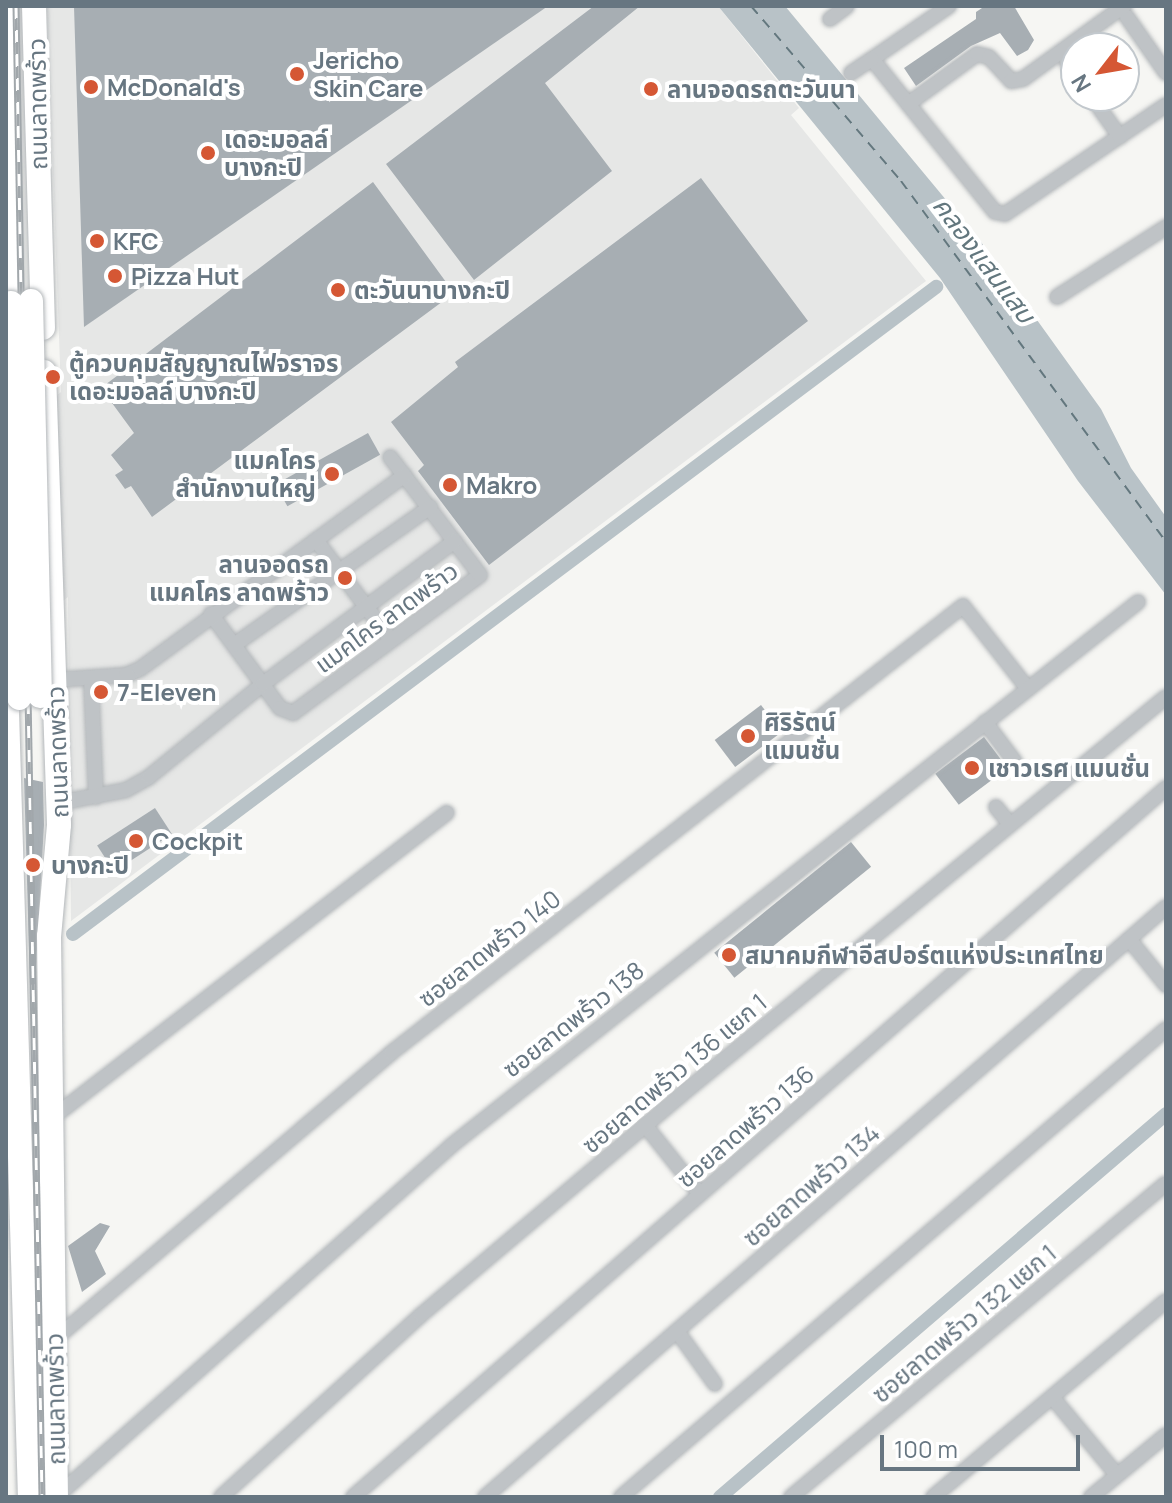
<!DOCTYPE html>
<meta charset="utf-8">
<style>
body{margin:0}
#map{position:relative;width:1172px;height:1503px;overflow:hidden;background:#f6f6f3;font-family:Manrope,"Noto Sans Thai",sans-serif}
div>[style]{position:absolute}
.built>*{inset:0;background:#e6e7e6}
.water>*{inset:0;background:#b8c2c7}
.canal>*{height:14px;margin:-7px;padding:0 7px;transform-origin:7px;border-radius:7px;background:#b8c2c7}
.ferry>*{height:2px;margin-top:-1px;transform-origin:0;background:repeating-linear-gradient(90deg,#63777e 0 10px,transparent 0 18px)}
.building>*{inset:0;background:#a7aeb3;transform-origin:0 0}
.roads{filter:drop-shadow(0 0 2px #b3b7ba) drop-shadow(0 0 2px #b3b7ba)}
.minor>*{height:14px;margin:-7px;padding:0 7px;transform-origin:7px;border-radius:7px;background:#bfc3c6}
.primary>*{height:24px;margin:-12px;padding:0 12px;transform-origin:12px;border-radius:12px;background:#fff}
.rail>*{height:7px;margin-top:-3.5px;transform-origin:0;background:repeating-linear-gradient(90deg,#fff 0 12px,#a1a7ab 0 24px);box-sizing:border-box;border-block:2px solid #a1a7ab}
.bridges{filter:drop-shadow(0 0 2px #b3b7ba) drop-shadow(0 0 2px #b3b7ba)}
.primary-bridge>*{height:24px;margin:-12px;padding:0 12px;transform-origin:12px;border-radius:12px;background:#fff}
.dots>*{width:22px;height:22px;translate:-50% -50%;box-sizing:border-box;border:4px solid #fff;border-radius:50%}
span{translate:-50% -50%;white-space:nowrap;text-align:center;line-height:1.15;-webkit-text-stroke:8px #fff;paint-order:stroke}
.poi-label{font-size:24px;color:#677681;font-weight:700}
.left{translate:0 -50%;text-align:left}
.right{translate:-100% -50%;text-align:right}
.street-label{font-size:24px;color:#677681}
.water-label{font-size:26px;color:#63777e;font-style:italic}
.frame{position:absolute;inset:0;border:8px solid #677681;pointer-events:none}
.north{position:absolute;left:1060px;top:32px;width:80px;height:80px;box-sizing:border-box;background:#fff;border:2px solid #c2c8cd;border-radius:50%;rotate:239deg;font-size:22px;font-weight:700;line-height:32px;text-align:center;color:#677681}
.north::after{content:'';display:block;margin:auto;width:28px;height:36px;background:#d55734;clip-path:polygon(50% 0,100% 100%,50% 72%,0 100%)}
.scale{position:absolute;left:880px;top:1435px;width:200px;height:36px;box-sizing:border-box;border:4px solid #677681;border-top:0;padding-left:10px;font-size:24px;line-height:28px;white-space:nowrap;color:#677681;-webkit-text-stroke:6px #fff;paint-order:stroke}
</style>
<div id="map">
<div class="built">
<i style="clip-path:polygon(47px 6px,718px 6px,799px 108px,791px 115px,926px 281px,71px 921px,68px 597px,53px 608px,45px 404px,61px 392px)"></i>
</div>
<div class="water">
<i style="clip-path:polygon(718px 6px,785px 6px,981px 242px,1101px 409px,1131px 468px,1166px 517px,1166px 595px,1078px 481px,940px 278px)"></i>
</div>
<div class="canal">
<i style="left:73px;top:934px;width:1079px;rotate:-36.86deg"></i>
<i style="left:720px;top:1497px;width:588px;rotate:-40.65deg"></i>
</div>
<div class="ferry">
<i style="left:751px;top:6px;width:230px;rotate:49.4deg"></i>
<i style="left:901px;top:181px;width:448px;rotate:53.7deg"></i>
</div>
<div class="building">
<i style="clip-path:polygon(74px 6px,548px 6px,84px 327px)"></i>
<i style="clip-path:polygon(594px 6px,640px 6px,545px 83px,612px 171px,474px 280px,386px 164px)"></i>
<i style="clip-path:polygon(985px 6px,1014px 6px,1034px 40px,1028px 50px,1017px 56px,1000px 33px,971px 46px,916px 86px,904px 68px,976px 19px,976px 12px)"></i>
<i style="clip-path:polygon(701px 178px,808px 321px,489px 565px,418px 471px,424px 465px,391px 422px,458px 367px,455px 362px)"></i>
<i style="clip-path:polygon(373px 182px,454px 293px,152px 517px,131px 486px,125px 489px,115px 475px,123px 470px,111px 455px,134px 433px,101px 388px)"></i>
<i style="left:368px;top:433px;width:25px;height:106px;rotate:61deg"></i>
<i style="left:761px;top:705px;width:34px;height:58px;rotate:53deg"></i>
<i style="left:984px;top:737px;width:39px;height:61px;rotate:53deg"></i>
<i style="clip-path:polygon(24px 778px,43px 782px,44px 825px,35px 984px,30px 985px)"></i>
<i style="left:155px;top:808px;width:31px;height:69px;rotate:57deg"></i>
<i style="left:851px;top:842px;width:32px;height:176px;rotate:51deg"></i>
<i style="clip-path:polygon(100px 1223px,110px 1226px,95px 1251px,106px 1274px,82px 1292px,68px 1246px)"></i>
</div>
<div class="roads">
<div class="minor">
<i style="left:949px;top:6px;width:93px;rotate:145.5deg"></i>
<i style="left:872px;top:59px;width:196px;rotate:51.2deg"></i>
<i style="left:995px;top:212px;width:10px;rotate:11deg"></i>
<i style="left:1005px;top:214px;width:194px;rotate:-34.1deg"></i>
<i style="left:1127px;top:17px;width:68px;rotate:55.1deg"></i>
<i style="left:830px;top:19px;width:21px;rotate:-37deg"></i>
<i style="left:1067px;top:62px;width:15px;rotate:53deg"></i>
<i style="left:851px;top:73px;width:25px;rotate:-34deg"></i>
<i style="left:1091px;top:96px;width:50px;rotate:54.7deg"></i>
<i style="left:908px;top:104px;width:85px;rotate:-35.9deg"></i>
<i style="left:977px;top:54px;width:12px;rotate:14deg"></i>
<i style="left:989px;top:57px;width:33px;rotate:47deg"></i>
<i style="left:1011px;top:81px;width:12px;rotate:-9deg"></i>
<i style="left:1023px;top:79px;width:125px;rotate:-35.9deg"></i>
<i style="left:1057px;top:297px;width:130px;rotate:-32.7deg"></i>
<i style="left:316px;top:540px;width:125px;rotate:53.1deg"></i>
<i style="left:211px;top:614px;width:117px;rotate:53.7deg"></i>
<i style="left:280px;top:708px;width:14px;rotate:21deg"></i>
<i style="left:293px;top:713px;width:232px;rotate:-36.4deg"></i>
<i style="left:480px;top:575px;width:148px;rotate:-127.3deg"></i>
<i style="left:234px;top:645px;width:240px;rotate:-35.1deg"></i>
<i style="left:91px;top:679px;width:118px;rotate:87.6deg"></i>
<i style="left:55px;top:680px;width:71px;rotate:-4deg"></i>
<i style="left:126px;top:675px;width:15px;rotate:-23deg"></i>
<i style="left:140px;top:669px;width:328px;rotate:-36.2deg"></i>
<i style="left:985px;top:722px;width:50px;rotate:53.1deg"></i>
<i style="left:58px;top:803px;width:69px;rotate:-10.8deg"></i>
<i style="left:126px;top:790px;width:26px;rotate:-29deg"></i>
<i style="left:149px;top:777px;width:147px;rotate:-39.2deg"></i>
<i style="left:263px;top:684px;width:239px;rotate:-36.7deg"></i>
<i style="left:996px;top:807px;width:22px;rotate:51deg"></i>
<i style="left:1129px;top:939px;width:59px;rotate:51.2deg"></i>
<i style="left:52px;top:1118px;width:499px;rotate:-37.7deg"></i>
<i style="left:645px;top:1125px;width:88px;rotate:51.4deg"></i>
<i style="left:677px;top:1331px;width:65px;rotate:54.4deg"></i>
<i style="left:54px;top:1340px;width:443px;rotate:-40.4deg"></i>
<i style="left:391px;top:1053px;width:726px;rotate:-38.01deg"></i>
<i style="left:963px;top:606px;width:105px;rotate:51.9deg"></i>
<i style="left:1053px;top:1398px;width:100px;rotate:50.3deg"></i>
<i style="left:56px;top:1497px;width:530px;rotate:-41.63deg"></i>
<i style="left:452px;top:1145px;width:875px;rotate:-38.36deg"></i>
<i style="left:221px;top:1497px;width:270px;rotate:-42.3deg"></i>
<i style="left:421px;top:1315px;width:341px;rotate:-40.2deg"></i>
<i style="left:681px;top:1095px;width:627px;rotate:-39.37deg"></i>
<i style="left:353px;top:1497px;width:1079px;rotate:-41.09deg"></i>
<i style="left:485px;top:1497px;width:901px;rotate:-40.9deg"></i>
<i style="left:621px;top:1497px;width:718px;rotate:-40.65deg"></i>
<i style="left:791px;top:1497px;width:488px;rotate:-39.9deg"></i>
<i style="left:933px;top:1497px;width:304px;rotate:-40.1deg"></i>
<i style="left:1091px;top:1497px;width:97px;rotate:-39.6deg"></i>
</div>
<div class="primary">
<i style="left:6px;top:6px;width:297px;rotate:89deg"></i>
<i style="left:34px;top:6px;width:322px;rotate:88.4deg"></i>
<i style="left:44px;top:372px;width:453px;rotate:88.1deg"></i>
<i style="left:59px;top:825px;width:111px;rotate:95.1deg"></i>
<i style="left:49px;top:936px;width:561px;rotate:89.29deg"></i>
<i style="left:6px;top:676px;width:821px;rotate:88.33deg"></i>
</div>
</div>
<div class="rail">
<i style="left:16px;top:6px;width:1491px;rotate:89deg"></i>
</div>
<div class="bridges">
<div class="primary-bridge">
<i style="left:31px;top:301px;width:395px;rotate:88.7deg"></i>
<i style="left:11px;top:303px;width:395px;rotate:88.8deg"></i>
</div>
</div>
<div class="dots">
<i style="left:297px;top:74px;background:#d55734"></i>
<i style="left:91px;top:87px;background:#d55734"></i>
<i style="left:651px;top:89px;background:#d55734"></i>
<i style="left:208px;top:153px;background:#d55734"></i>
<i style="left:97px;top:241px;background:#d55734"></i>
<i style="left:115px;top:276px;background:#d55734"></i>
<i style="left:338px;top:290px;background:#d55734"></i>
<i style="left:53px;top:377px;background:#d55734"></i>
<i style="left:332px;top:474px;background:#d55734"></i>
<i style="left:450px;top:485px;background:#d55734"></i>
<i style="left:345px;top:578px;background:#d55734"></i>
<i style="left:101px;top:692px;background:#d55734"></i>
<i style="left:748px;top:736px;background:#d55734"></i>
<i style="left:972px;top:768px;background:#d55734"></i>
<i style="left:136px;top:841px;background:#d55734"></i>
<i style="left:33px;top:865px;background:#d55734"></i>
<i style="left:729px;top:955px;background:#d55734"></i>
</div>
<div class="poi-label">
<span class="left" style="left:313px;top:74px">Jericho<br>Skin Care</span>
<span class="left" style="left:107px;top:87px">McDonald's</span>
<span class="left" style="left:667px;top:89px">ลานจอดรถตะวันนา</span>
<span class="left" style="left:224px;top:153px">เดอะมอลล์<br>บางกะปิ</span>
<span class="left" style="left:113px;top:241px">KFC</span>
<span class="left" style="left:131px;top:276px">Pizza Hut</span>
<span class="left" style="left:354px;top:290px">ตะวันนาบางกะปิ</span>
<span class="left" style="left:69px;top:377px">ตู้ควบคุมสัญญาณไฟจราจร<br>เดอะมอลล์ บางกะปิ</span>
<span class="right" style="left:316px;top:474px">แมคโคร<br>สำนักงานใหญ่</span>
<span class="left" style="left:466px;top:485px">Makro</span>
<span class="right" style="left:329px;top:578px">ลานจอดรถ<br>แมคโคร ลาดพร้าว</span>
<span class="left" style="left:117px;top:692px">7-Eleven</span>
<span class="left" style="left:764px;top:736px">ศิริรัตน์<br>แมนชั่น</span>
<span class="left" style="left:988px;top:768px">เชาวเรศ แมนชั่น</span>
<span class="left" style="left:152px;top:841px">Cockpit</span>
<span class="left" style="left:51px;top:865px">บางกะปิ</span>
<span class="left" style="left:745px;top:955px">สมาคมกีฬาอีสปอร์ตแห่งประเทศไทย</span>
</div>
<div class="street-label">
<span style="left:37px;top:104px;rotate:-91deg">ถนนลาดพร้าว</span>
<span style="left:386px;top:617px;rotate:-36deg">แมคโคร ลาดพร้าว</span>
<span style="left:57px;top:752px;rotate:-92deg">ถนนลาดพร้าว</span>
<span style="left:489px;top:948px;rotate:-38deg">ซอยลาดพร้าว 140</span>
<span style="left:573px;top:1019px;rotate:-38deg">ซอยลาดพร้าว 138</span>
<span style="left:674px;top:1073px;rotate:-40deg">ซอยลาดพร้าว 136 แยก 1</span>
<span style="left:745px;top:1126px;rotate:-41deg">ซอยลาดพร้าว 136</span>
<span style="left:811px;top:1185px;rotate:-41deg">ซอยลาดพร้าว 134</span>
<span style="left:964px;top:1323px;rotate:-40deg">ซอยลาดพร้าว 132 แยก 1</span>
<span style="left:55px;top:1399px;rotate:-91deg">ถนนลาดพร้าว</span>
</div>
<div class="water-label">
<span style="left:984px;top:260px;rotate:53deg">คลองแสนแสบ</span>
</div>
<div class="frame"></div>
<div class="north">N</div>
<div class="scale">100 m</div>
</div>
